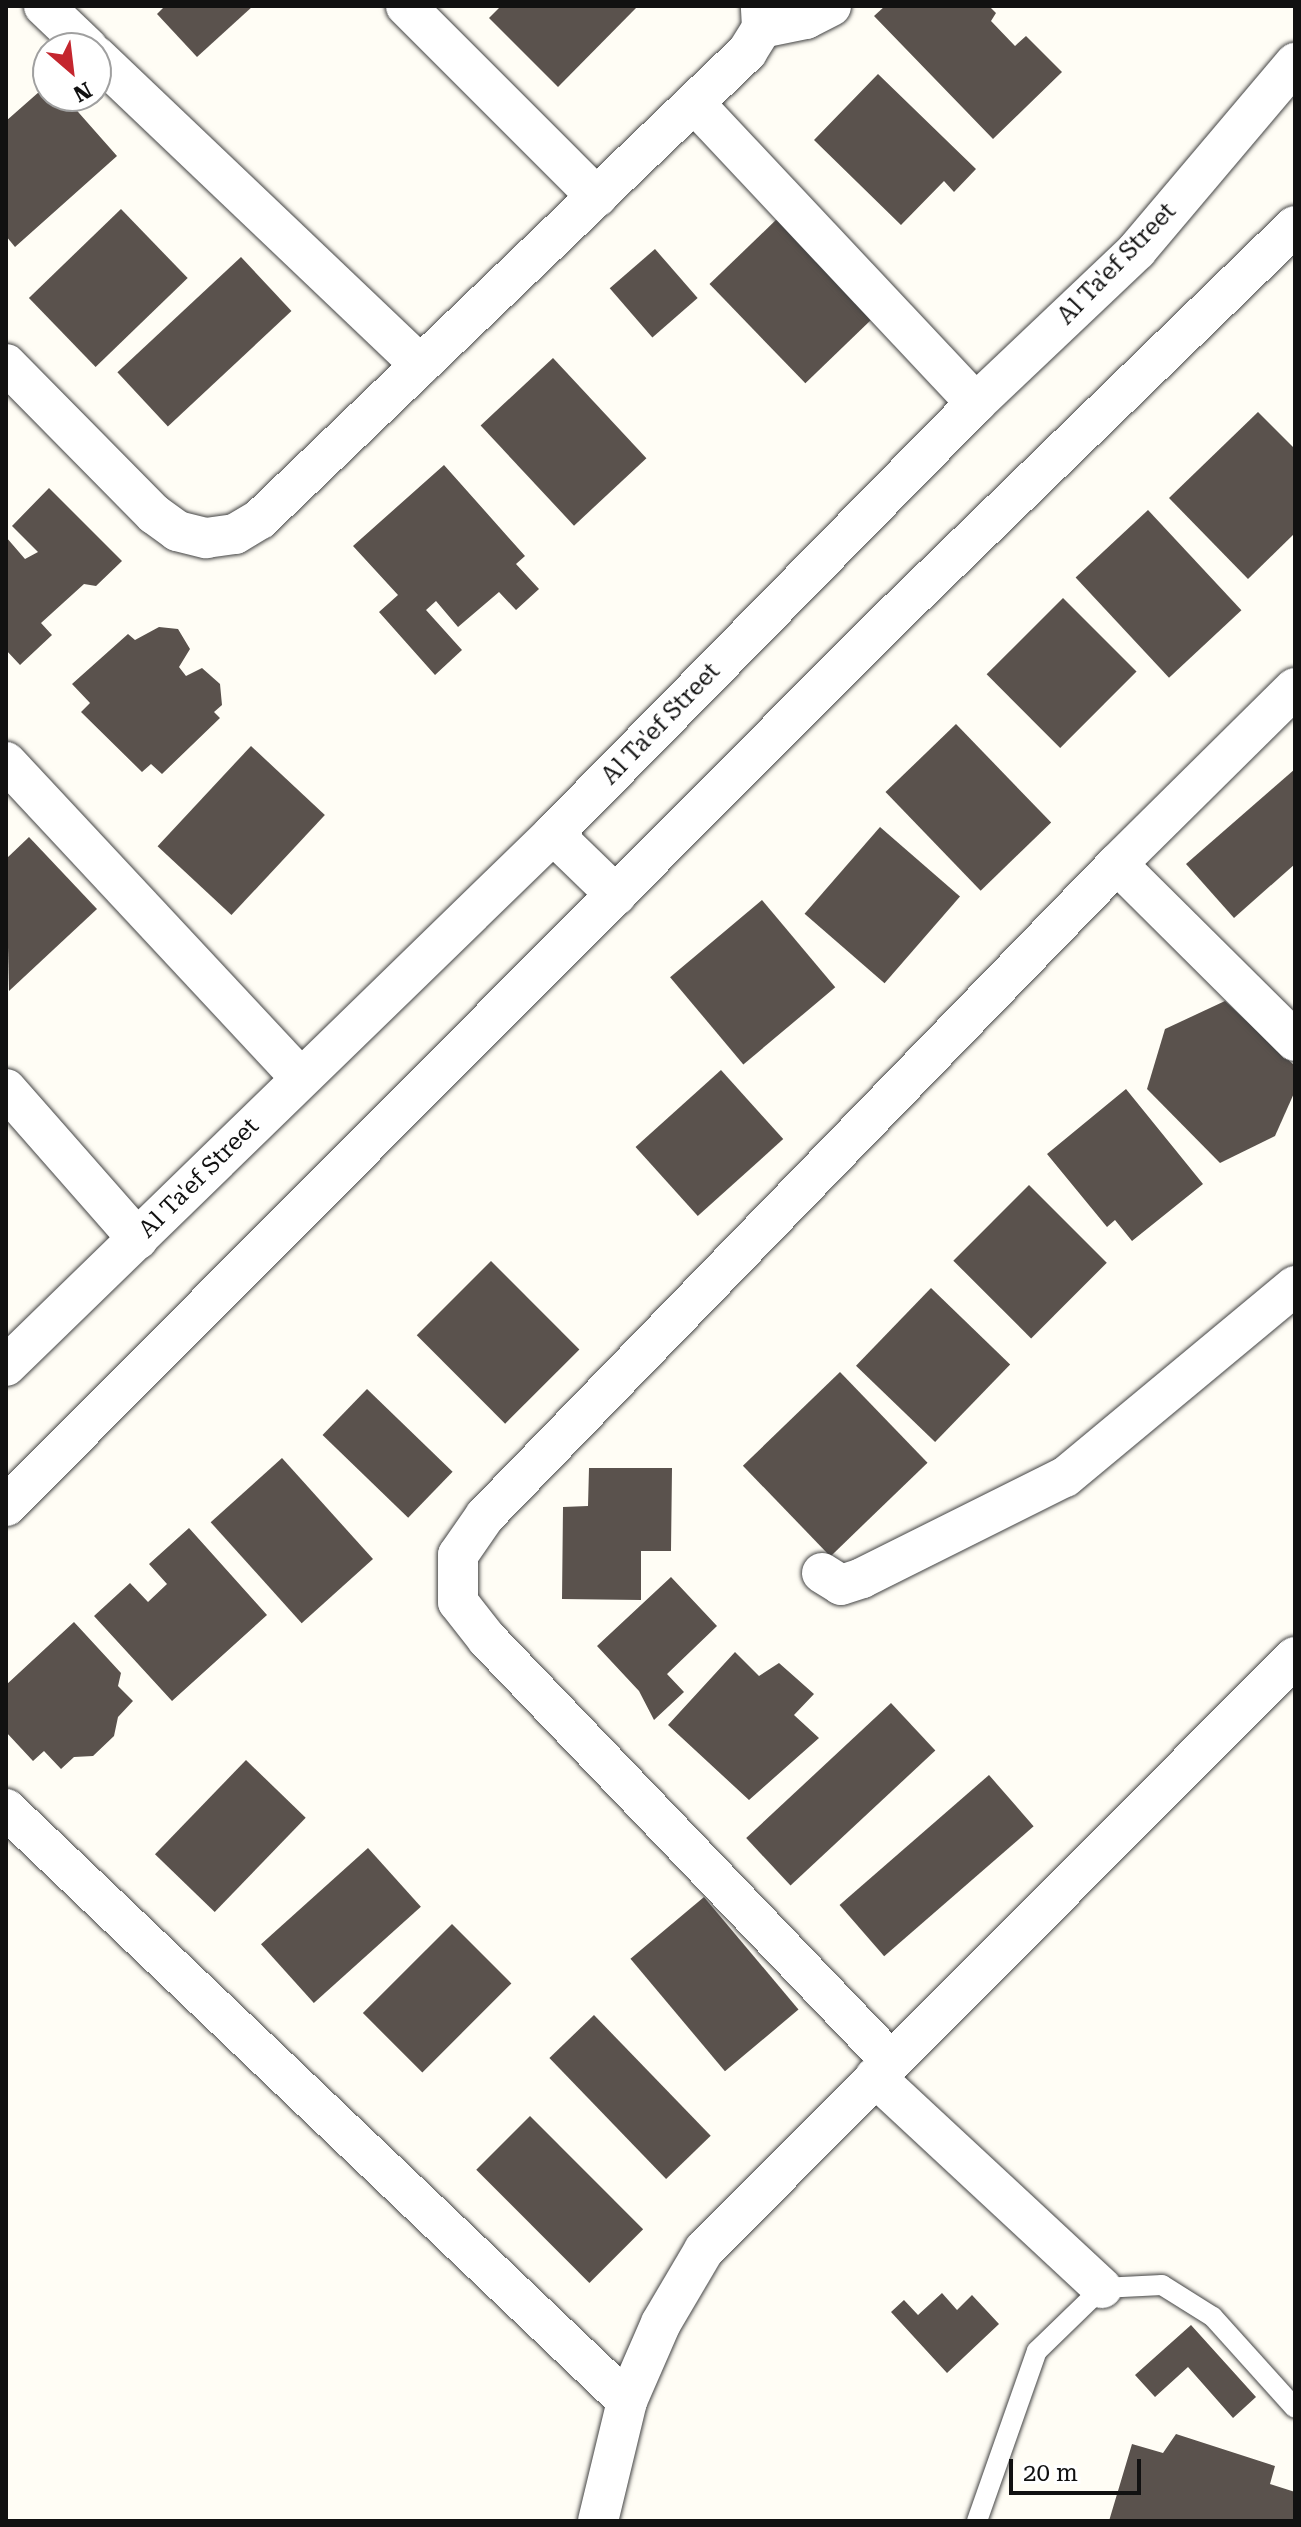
<!DOCTYPE html>
<style>
body{margin:0}
#map{position:relative;width:1301px;height:2527px;overflow:hidden;background:#fffdf5;font-family:"Roboto Serif",serif}
div>[style]{position:absolute}
.building>*{inset:0;background:#5a524d;transform-origin:0 0}
.roads{filter:drop-shadow(0 0 2px #444) drop-shadow(0 0 2px #444)}
.lane>*{height:20px;margin:-10px;padding:0 10px;transform-origin:10px;border-radius:10px;background:#fff}
.street>*{height:40px;margin:-20px;padding:0 20px;transform-origin:20px;border-radius:20px;background:#fff}
span{translate:-50% -50%;white-space:nowrap;text-align:center;line-height:1.15;-webkit-text-stroke:8px #fff;paint-order:stroke}
.street-label{font-size:24px;color:#111}
.frame{position:absolute;inset:0;border:8px solid #111;pointer-events:none}
.north{position:absolute;left:32px;top:32px;width:80px;height:80px;box-sizing:border-box;background:#fff;border:2px solid #a0a0a0;border-radius:50%;rotate:152deg;font-size:22px;font-weight:700;line-height:32px;text-align:center;color:#111}
.north::after{content:'';display:block;margin:auto;width:28px;height:36px;background:#c4262e;clip-path:polygon(50% 0,100% 100%,50% 72%,0 100%)}
.scale{position:absolute;left:1009px;top:2459px;width:132px;height:36px;box-sizing:border-box;border:4px solid #111;border-top:0;padding-left:10px;font-size:24px;line-height:28px;white-space:nowrap;color:#111;-webkit-text-stroke:6px #fff;paint-order:stroke}
</style>
<div id="map">
<div class="building">
<i style="clip-path:polygon(165px 6px,253px 6px,197px 57px,157px 14px)"></i>
<i style="clip-path:polygon(501px 6px,638px 6px,558px 87px,489px 18px)"></i>
<i style="clip-path:polygon(885px 6px,989px 6px,996px 13px,991px 21px,1015px 46px,1026px 36px,1062px 72px,993px 139px,874px 16px)"></i>
<i style="clip-path:polygon(878px 74px,976px 169px,954px 192px,944px 181px,901px 225px,814px 140px)"></i>
<i style="clip-path:polygon(48px 84px,48px 96px,64px 96px,117px 156px,15px 247px,6px 236px,6px 121px)"></i>
<i style="left:121px;top:209px;width:96px;height:128px;rotate:46deg"></i>
<i style="left:780px;top:216px;width:138px;height:98px;rotate:46deg"></i>
<i style="left:655px;top:249px;width:65px;height:60px;rotate:49deg"></i>
<i style="left:241px;top:257px;width:74px;height:169px;rotate:47deg"></i>
<i style="left:553px;top:358px;width:137px;height:99px;rotate:47deg"></i>
<i style="clip-path:polygon(1258px 412px,1295px 449px,1295px 533px,1248px 579px,1169px 498px)"></i>
<i style="clip-path:polygon(444px 465px,525px 556px,516px 564px,539px 589px,516px 610px,499px 592px,458px 627px,436px 601px,426px 610px,462px 650px,435px 675px,379px 612px,398px 595px,353px 546px)"></i>
<i style="clip-path:polygon(49px 488px,122px 561px,96px 586px,84px 584px,41px 623px,52px 635px,20px 665px,6px 650px,6px 537px,25px 559px,38px 552px,12px 526px)"></i>
<i style="left:1148px;top:510px;width:137px;height:99px;rotate:47deg"></i>
<i style="left:1063px;top:598px;width:104px;height:108px;rotate:45deg"></i>
<i style="clip-path:polygon(159px 627px,178px 629px,190px 649px,179px 667px,186px 676px,202px 668px,220px 684px,222px 705px,214px 712px,220px 718px,162px 774px,151px 764px,142px 772px,81px 712px,90px 703px,72px 684px,128px 634px,135px 640px)"></i>
<i style="left:956px;top:724px;width:137px;height:98px;rotate:46deg"></i>
<i style="left:251px;top:746px;width:101px;height:137px;rotate:43deg"></i>
<i style="clip-path:polygon(1295px 769px,1295px 864px,1234px 918px,1186px 864px)"></i>
<i style="left:880px;top:827px;width:106px;height:115px;rotate:41deg"></i>
<i style="clip-path:polygon(29px 837px,97px 909px,9px 991px,6px 859px)"></i>
<i style="left:762px;top:900px;width:114px;height:120px;rotate:50deg"></i>
<i style="clip-path:polygon(1225px 1001px,1295px 1066px,1295px 1091px,1275px 1136px,1220px 1163px,1147px 1089px,1165px 1029px)"></i>
<i style="left:721px;top:1070px;width:93px;height:115px;rotate:48deg"></i>
<i style="clip-path:polygon(1126px 1089px,1203px 1184px,1132px 1241px,1115px 1220px,1107px 1227px,1047px 1154px)"></i>
<i style="left:1029px;top:1185px;width:110px;height:107px;rotate:45deg"></i>
<i style="left:491px;top:1261px;width:125px;height:105px;rotate:45deg"></i>
<i style="left:931px;top:1288px;width:110px;height:108px;rotate:44deg"></i>
<i style="left:840px;top:1372px;width:126px;height:135px;rotate:46deg"></i>
<i style="left:367px;top:1389px;width:119px;height:64px;rotate:44deg"></i>
<i style="left:282px;top:1458px;width:136px;height:96px;rotate:48deg"></i>
<i style="clip-path:polygon(589px 1468px,672px 1468px,671px 1551px,641px 1551px,641px 1600px,562px 1599px,563px 1507px,588px 1506px)"></i>
<i style="clip-path:polygon(189px 1528px,267px 1615px,172px 1701px,94px 1616px,130px 1583px,148px 1602px,167px 1584px,149px 1564px)"></i>
<i style="clip-path:polygon(671px 1577px,717px 1626px,667px 1674px,684px 1692px,654px 1720px,639px 1691px,597px 1646px)"></i>
<i style="clip-path:polygon(74px 1622px,121px 1673px,118px 1686px,133px 1701px,118px 1717px,114px 1736px,93px 1756px,74px 1757px,61px 1769px,44px 1751px,33px 1761px,6px 1732px,6px 1685px)"></i>
<i style="clip-path:polygon(735px 1652px,759px 1676px,779px 1663px,814px 1694px,794px 1715px,819px 1738px,749px 1800px,668px 1725px)"></i>
<i style="left:891px;top:1703px;width:65px;height:198px;rotate:47deg"></i>
<i style="left:246px;top:1760px;width:83px;height:131px;rotate:44deg"></i>
<i style="left:989px;top:1775px;width:68px;height:198px;rotate:49deg"></i>
<i style="left:368px;top:1848px;width:79px;height:144px;rotate:48deg"></i>
<i style="left:704px;top:1897px;width:147px;height:96px;rotate:50deg"></i>
<i style="left:452px;top:1924px;width:84px;height:126px;rotate:45deg"></i>
<i style="left:594px;top:2015px;width:168px;height:62px;rotate:46deg"></i>
<i style="left:530px;top:2116px;width:160px;height:76px;rotate:45deg"></i>
<i style="clip-path:polygon(942px 2293px,957px 2310px,972px 2295px,999px 2324px,947px 2373px,891px 2312px,904px 2300px,918px 2315px)"></i>
<i style="clip-path:polygon(1191px 2325px,1256px 2397px,1233px 2418px,1188px 2367px,1155px 2397px,1135px 2375px)"></i>
<i style="clip-path:polygon(1176px 2434px,1275px 2466px,1270px 2484px,1295px 2492px,1295px 2521px,1109px 2521px,1132px 2444px,1163px 2453px)"></i>
</div>
<div class="roads">
<div class="lane">
<i style="left:977px;top:2521px;width:180px;rotate:-70.6deg"></i>
<i style="left:1037px;top:2351px;width:91px;rotate:-44.1deg"></i>
<i style="left:1102px;top:2288px;width:60px;rotate:-2.9deg"></i>
<i style="left:1162px;top:2285px;width:60px;rotate:32.1deg"></i>
<i style="left:1213px;top:2317px;width:122px;rotate:48deg"></i>
</div>
<div class="street">
<i style="left:44px;top:6px;width:61px;rotate:43.7deg"></i>
<i style="left:406px;top:6px;width:270px;rotate:45deg"></i>
<i style="left:762px;top:28px;width:45px;rotate:-11.6deg"></i>
<i style="left:806px;top:19px;width:28px;rotate:-27deg"></i>
<i style="left:96px;top:56px;width:448px;rotate:43.6deg"></i>
<i style="left:694px;top:103px;width:412px;rotate:46.8deg"></i>
<i style="left:6px;top:364px;width:211px;rotate:45.4deg"></i>
<i style="left:154px;top:514px;width:29px;rotate:36deg"></i>
<i style="left:177px;top:531px;width:30px;rotate:14deg"></i>
<i style="left:206px;top:538px;width:29px;rotate:-8deg"></i>
<i style="left:235px;top:534px;width:29px;rotate:-31deg"></i>
<i style="left:260px;top:519px;width:675px;rotate:-43.8deg"></i>
<i style="left:747px;top:52px;width:28px;rotate:-58deg"></i>
<i style="left:762px;top:28px;width:22px;rotate:-93deg"></i>
<i style="left:6px;top:762px;width:431px;rotate:47deg"></i>
<i style="left:553px;top:834px;width:88px;rotate:44.1deg"></i>
<i style="left:1117px;top:864px;width:251px;rotate:44.8deg"></i>
<i style="left:6px;top:1089px;width:200px;rotate:48.7deg"></i>
<i style="left:6px;top:1366px;width:763px;rotate:-44.2deg"></i>
<i style="left:553px;top:834px;width:604px;rotate:-45.54deg"></i>
<i style="left:976px;top:403px;width:222px;rotate:-43.5deg"></i>
<i style="left:1137px;top:250px;width:245px;rotate:-49.8deg"></i>
<i style="left:6px;top:1506px;width:1252px;rotate:-45.1deg"></i>
<i style="left:890px;top:619px;width:564px;rotate:-44.14deg"></i>
<i style="left:822px;top:1573px;width:22px;rotate:32deg"></i>
<i style="left:841px;top:1585px;width:22px;rotate:-18deg"></i>
<i style="left:862px;top:1578px;width:227px;rotate:-26.5deg"></i>
<i style="left:1065px;top:1477px;width:299px;rotate:-39.7deg"></i>
<i style="left:6px;top:1809px;width:858px;rotate:43.63deg"></i>
<i style="left:891px;top:2061px;width:584px;rotate:-133.75deg"></i>
<i style="left:487px;top:1639px;width:47px;rotate:-128.1deg"></i>
<i style="left:458px;top:1602px;width:47px;rotate:-90deg"></i>
<i style="left:458px;top:1555px;width:47px;rotate:-55.3deg"></i>
<i style="left:485px;top:1516px;width:908px;rotate:-45.89deg"></i>
<i style="left:1117px;top:864px;width:250px;rotate:-44.7deg"></i>
<i style="left:875px;top:2077px;width:310px;rotate:42.9deg"></i>
<i style="left:598px;top:2521px;width:123px;rotate:-76.4deg"></i>
<i style="left:627px;top:2401px;width:85px;rotate:-66.4deg"></i>
<i style="left:661px;top:2323px;width:85px;rotate:-59.5deg"></i>
<i style="left:704px;top:2250px;width:837px;rotate:-45.1deg"></i>
</div>
</div>
<div class="street-label">
<span style="left:1117px;top:264px;rotate:-46deg">Al Ta'ef Street</span>
<span style="left:661px;top:724px;rotate:-46deg">Al Ta'ef Street</span>
<span style="left:199px;top:1178px;rotate:-45deg">Al Ta'ef Street</span>
</div>
<div class="frame"></div>
<div class="north">N</div>
<div class="scale">20 m</div>
</div>
